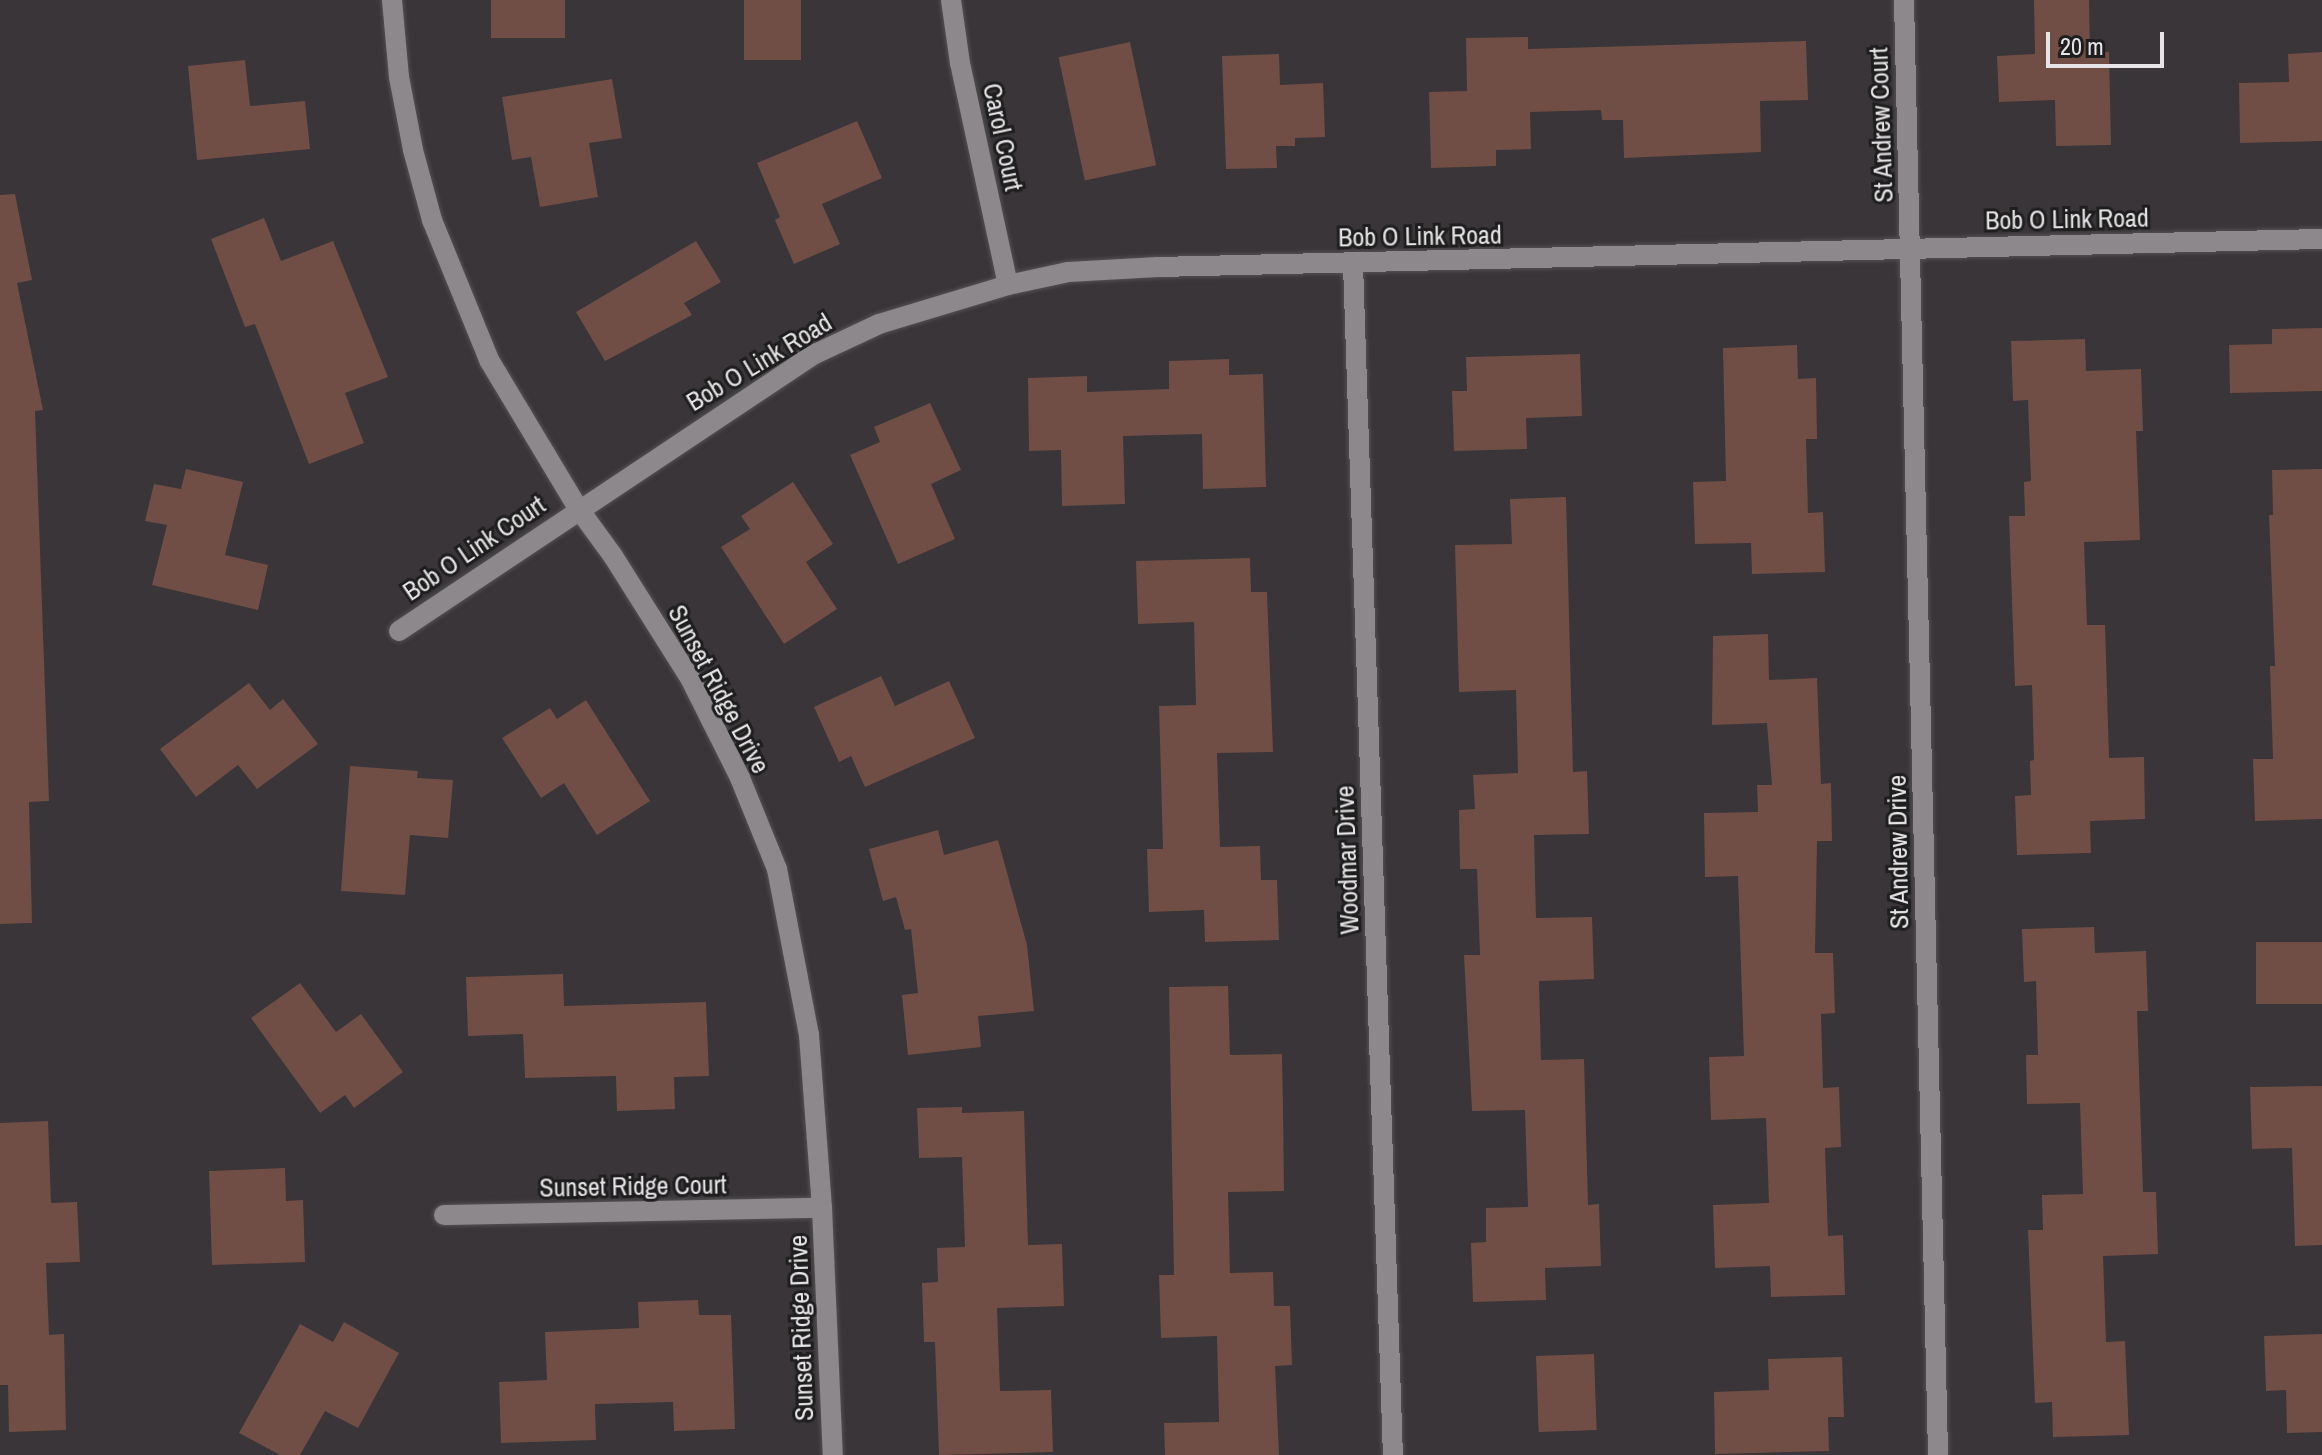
<!DOCTYPE html>
<style>
body{margin:0}
#map{position:relative;width:2322px;height:1455px;overflow:hidden;background:#393538;font-family:"Archivo Narrow",sans-serif}
div>[style]{position:absolute}
.building>*{inset:0;background:#704e46;transform-origin:0 0}
.roads{filter:drop-shadow(0 0 2px #535153) drop-shadow(0 0 2px #535153)}
.minor>*{height:20px;margin:-10px;padding:0 10px;transform-origin:10px;border-radius:10px;background:#8c888c}
span{translate:-50% -50%;white-space:nowrap;text-align:center;line-height:1.15;-webkit-text-stroke:6px #1f1e1f;paint-order:stroke}
.street-label{font-size:26px;color:#e6e4e6}
.scale{position:absolute;left:2046px;top:32px;width:118px;height:36px;box-sizing:border-box;border:4px solid #e6e4e6;border-top:0;padding-left:10px;font-size:24px;line-height:28px;white-space:nowrap;color:#e6e4e6;-webkit-text-stroke:6px #1f1e1f;paint-order:stroke}
</style>
<div id="map">
<div class="building">
<i style="left:491px;top:0;width:74px;height:38px"></i>
<i style="left:744px;top:0;width:57px;height:60px"></i>
<i style="clip-path:polygon(2034px 0,2089px 0,2090px 53px,2109px 52px,2111px 145px,2056px 146px,2055px 100px,1999px 102px,1997px 56px,2035px 54px)"></i>
<i style="clip-path:polygon(1528px 37px,1528px 49px,1806px 41px,1808px 100px,1760px 101px,1761px 152px,1624px 158px,1623px 120px,1602px 120px,1601px 110px,1530px 112px,1531px 149px,1496px 150px,1496px 166px,1431px 168px,1429px 92px,1467px 91px,1466px 38px)"></i>
<i style="left:1130px;top:42px;width:126px;height:73px;rotate:78deg"></i>
<i style="clip-path:polygon(2322px 52px,2322px 141px,2240px 143px,2239px 83px,2289px 82px,2288px 54px)"></i>
<i style="clip-path:polygon(1279px 54px,1280px 85px,1323px 83px,1325px 137px,1295px 138px,1295px 146px,1276px 146px,1277px 168px,1226px 169px,1222px 56px)"></i>
<i style="clip-path:polygon(245px 60px,250px 106px,305px 101px,310px 149px,197px 160px,188px 66px)"></i>
<i style="clip-path:polygon(612px 79px,622px 138px,589px 143px,598px 197px,540px 207px,531px 157px,512px 160px,502px 97px)"></i>
<i style="clip-path:polygon(857px 121px,882px 178px,822px 204px,840px 244px,794px 264px,775px 220px,780px 217px,757px 163px)"></i>
<i style="clip-path:polygon(15px 194px,32px 280px,17px 283px,43px 410px,35px 411px,49px 801px,29px 802px,32px 923px,0 924px,0 195px)"></i>
<i style="clip-path:polygon(264px 218px,281px 261px,333px 241px,388px 377px,345px 393px,364px 443px,309px 464px,255px 324px,245px 327px,211px 239px)"></i>
<i style="clip-path:polygon(696px 241px,721px 282px,684px 303px,692px 315px,605px 361px,576px 312px)"></i>
<i style="clip-path:polygon(2322px 328px,2322px 391px,2230px 393px,2229px 345px,2272px 344px,2272px 329px)"></i>
<i style="clip-path:polygon(2085px 339px,2086px 371px,2141px 369px,2143px 431px,2136px 431px,2140px 540px,2084px 542px,2087px 625px,2105px 625px,2109px 758px,2144px 757px,2145px 819px,2090px 821px,2091px 853px,2017px 855px,2015px 796px,2031px 795px,2030px 761px,2034px 760px,2032px 685px,2015px 686px,2009px 516px,2025px 516px,2024px 482px,2031px 481px,2028px 400px,2013px 401px,2011px 341px)"></i>
<i style="clip-path:polygon(1797px 345px,1798px 379px,1816px 378px,1817px 439px,1806px 439px,1808px 513px,1823px 512px,1825px 572px,1752px 574px,1751px 543px,1695px 544px,1693px 482px,1726px 481px,1723px 348px)"></i>
<i style="clip-path:polygon(1580px 354px,1582px 416px,1526px 418px,1527px 449px,1454px 451px,1452px 391px,1467px 391px,1466px 357px)"></i>
<i style="clip-path:polygon(1229px 359px,1229px 375px,1263px 374px,1266px 487px,1203px 489px,1202px 434px,1123px 436px,1125px 504px,1062px 506px,1061px 450px,1029px 451px,1028px 378px,1087px 376px,1087px 392px,1169px 389px,1169px 361px)"></i>
<i style="clip-path:polygon(930px 403px,961px 470px,931px 484px,955px 539px,898px 564px,850px 455px,880px 442px,874px 427px)"></i>
<i style="clip-path:polygon(186px 469px,243px 482px,225px 555px,268px 565px,258px 610px,152px 585px,167px 525px,145px 521px,154px 484px,181px 489px)"></i>
<i style="clip-path:polygon(2322px 469px,2322px 819px,2255px 821px,2253px 759px,2273px 759px,2270px 666px,2275px 666px,2269px 515px,2273px 515px,2272px 470px)"></i>
<i style="clip-path:polygon(793px 482px,833px 544px,806px 562px,837px 609px,784px 644px,721px 547px,750px 529px,741px 516px)"></i>
<i style="clip-path:polygon(1566px 497px,1573px 772px,1587px 771px,1589px 834px,1534px 835px,1536px 918px,1592px 917px,1594px 979px,1539px 981px,1541px 1060px,1584px 1059px,1588px 1205px,1599px 1204px,1601px 1266px,1545px 1268px,1546px 1300px,1473px 1302px,1471px 1243px,1486px 1242px,1486px 1208px,1528px 1207px,1525px 1110px,1472px 1111px,1464px 955px,1480px 955px,1477px 869px,1460px 869px,1459px 810px,1475px 809px,1473px 775px,1518px 773px,1516px 690px,1459px 692px,1455px 545px,1512px 544px,1510px 499px)"></i>
<i style="clip-path:polygon(1250px 558px,1251px 592px,1267px 592px,1273px 752px,1217px 753px,1220px 847px,1260px 846px,1261px 880px,1277px 880px,1279px 940px,1205px 942px,1204px 910px,1149px 912px,1147px 849px,1163px 849px,1159px 706px,1196px 705px,1194px 622px,1138px 624px,1136px 561px)"></i>
<i style="clip-path:polygon(1768px 634px,1769px 680px,1817px 678px,1821px 784px,1831px 783px,1832px 841px,1817px 841px,1815px 953px,1833px 953px,1835px 1013px,1821px 1014px,1823px 1088px,1839px 1087px,1841px 1147px,1825px 1148px,1828px 1236px,1843px 1235px,1845px 1295px,1771px 1297px,1770px 1266px,1715px 1268px,1713px 1205px,1769px 1203px,1766px 1118px,1711px 1120px,1709px 1057px,1744px 1056px,1738px 876px,1705px 877px,1704px 813px,1758px 812px,1757px 785px,1772px 785px,1767px 723px,1712px 725px,1713px 636px)"></i>
<i style="clip-path:polygon(881px 676px,895px 706px,949px 681px,975px 738px,865px 787px,851px 756px,839px 762px,814px 707px)"></i>
<i style="clip-path:polygon(249px 683px,270px 710px,283px 699px,318px 744px,257px 789px,238px 765px,196px 797px,160px 749px)"></i>
<i style="clip-path:polygon(586px 700px,650px 801px,597px 835px,564px 783px,541px 798px,502px 738px,550px 708px,557px 719px)"></i>
<i style="clip-path:polygon(350px 766px,418px 771px,417px 778px,453px 780px,448px 838px,410px 835px,405px 895px,341px 891px)"></i>
<i style="clip-path:polygon(938px 830px,944px 855px,998px 840px,1027px 945px,1034px 1011px,978px 1016px,981px 1047px,908px 1055px,902px 995px,918px 993px,911px 929px,905px 930px,896px 897px,883px 901px,869px 849px)"></i>
<i style="clip-path:polygon(2094px 927px,2095px 953px,2146px 951px,2148px 1011px,2137px 1011px,2143px 1192px,2156px 1192px,2158px 1254px,2103px 1256px,2106px 1342px,2125px 1341px,2129px 1435px,2053px 1437px,2052px 1402px,2035px 1403px,2028px 1230px,2043px 1230px,2042px 1195px,2083px 1194px,2080px 1103px,2027px 1104px,2026px 1055px,2038px 1055px,2036px 981px,2024px 982px,2022px 929px)"></i>
<i style="left:2322px;top:942px;width:62px;height:66px;rotate:90deg"></i>
<i style="clip-path:polygon(563px 974px,564px 1006px,706px 1002px,709px 1076px,674px 1077px,675px 1109px,617px 1111px,616px 1076px,525px 1078px,523px 1034px,468px 1036px,466px 977px)"></i>
<i style="clip-path:polygon(300px 983px,336px 1032px,361px 1014px,403px 1072px,354px 1108px,345px 1095px,320px 1113px,251px 1018px)"></i>
<i style="clip-path:polygon(1228px 986px,1230px 1055px,1282px 1054px,1283px 1107px,1284px 1191px,1228px 1192px,1230px 1273px,1273px 1272px,1274px 1306px,1290px 1306px,1292px 1365px,1275px 1366px,1279px 1455px,1165px 1455px,1164px 1423px,1219px 1422px,1217px 1336px,1161px 1338px,1159px 1275px,1174px 1275px,1169px 987px)"></i>
<i style="clip-path:polygon(2322px 1086px,2322px 1245px,2295px 1246px,2292px 1148px,2252px 1149px,2250px 1087px)"></i>
<i style="clip-path:polygon(962px 1107px,962px 1113px,1024px 1111px,1028px 1245px,1062px 1244px,1064px 1306px,997px 1308px,1000px 1391px,1051px 1390px,1053px 1452px,939px 1455px,935px 1342px,924px 1342px,922px 1283px,938px 1282px,937px 1248px,965px 1247px,962px 1157px,919px 1158px,917px 1108px)"></i>
<i style="clip-path:polygon(48px 1121px,51px 1203px,77px 1202px,80px 1262px,46px 1263px,49px 1335px,64px 1334px,66px 1430px,9px 1432px,8px 1385px,0 1385px,0 1123px)"></i>
<i style="clip-path:polygon(285px 1168px,286px 1201px,303px 1200px,305px 1262px,212px 1265px,209px 1171px)"></i>
<i style="clip-path:polygon(698px 1300px,699px 1315px,731px 1315px,735px 1429px,674px 1431px,673px 1402px,595px 1404px,596px 1440px,501px 1443px,499px 1382px,547px 1380px,545px 1332px,639px 1328px,638px 1302px)"></i>
<i style="clip-path:polygon(344px 1322px,399px 1353px,358px 1428px,325px 1411px,300px 1455px,280px 1455px,239px 1433px,300px 1324px,333px 1342px)"></i>
<i style="clip-path:polygon(2322px 1334px,2322px 1432px,2287px 1433px,2286px 1390px,2266px 1391px,2264px 1336px)"></i>
<i style="left:1594px;top:1354px;width:76px;height:58px;rotate:88deg"></i>
<i style="clip-path:polygon(1842px 1357px,1844px 1417px,1828px 1417px,1829px 1451px,1715px 1454px,1714px 1392px,1769px 1390px,1768px 1359px)"></i>
</div>
<div class="roads">
<div class="minor">
<i style="left:392px;top:0;width:77px;rotate:84.8deg"></i>
<i style="left:399px;top:77px;width:74px;rotate:79.1deg"></i>
<i style="left:413px;top:150px;width:73px;rotate:74.8deg"></i>
<i style="left:432px;top:220px;width:151px;rotate:67.8deg"></i>
<i style="left:489px;top:360px;width:173px;rotate:59deg"></i>
<i style="left:578px;top:508px;width:59px;rotate:53.9deg"></i>
<i style="left:613px;top:556px;width:146px;rotate:57.8deg"></i>
<i style="left:691px;top:680px;width:110px;rotate:63.4deg"></i>
<i style="left:740px;top:778px;width:98px;rotate:67.9deg"></i>
<i style="left:777px;top:869px;width:169px;rotate:79.1deg"></i>
<i style="left:809px;top:1035px;width:173px;rotate:85.7deg"></i>
<i style="left:822px;top:1208px;width:247px;rotate:87.5deg"></i>
<i style="left:951px;top:0;width:64px;rotate:81.9deg"></i>
<i style="left:960px;top:63px;width:227px;rotate:77.8deg"></i>
<i style="left:1904px;top:0;width:1455px;rotate:88.66deg"></i>
<i style="left:1353px;top:264px;width:1192px;rotate:88.08deg"></i>
<i style="left:399px;top:631px;width:500px;rotate:-33.7deg"></i>
<i style="left:815px;top:354px;width:71px;rotate:-25.1deg"></i>
<i style="left:879px;top:324px;width:135px;rotate:-16.8deg"></i>
<i style="left:1008px;top:285px;width:61px;rotate:-12.2deg"></i>
<i style="left:1068px;top:272px;width:90px;rotate:-3.2deg"></i>
<i style="left:1158px;top:267px;width:1164px;rotate:-1.38deg"></i>
<i style="left:444px;top:1215px;width:378px;rotate:-1.1deg"></i>
</div>
</div>
<div class="street-label">
<span style="left:1881px;top:125px;rotate:-92deg">St Andrew Court</span>
<span style="left:1003px;top:137px;rotate:78deg">Carol Court</span>
<span style="left:2067px;top:219px;rotate:-1deg">Bob O Link Road</span>
<span style="left:1420px;top:236px;rotate:-1deg">Bob O Link Road</span>
<span style="left:759px;top:362px;rotate:-31deg">Bob O Link Road</span>
<span style="left:474px;top:548px;rotate:-34deg">Bob O Link Court</span>
<span style="left:719px;top:689px;rotate:62deg">Sunset Ridge Drive</span>
<span style="left:1898px;top:852px;rotate:-91deg">St Andrew Drive</span>
<span style="left:1347px;top:860px;rotate:-92deg">Woodmar Drive</span>
<span style="left:633px;top:1186px;rotate:-1deg">Sunset Ridge Court</span>
<span style="left:801px;top:1328px;rotate:-92deg">Sunset Ridge Drive</span>
</div>
<div class="scale">20 m</div>
</div>
